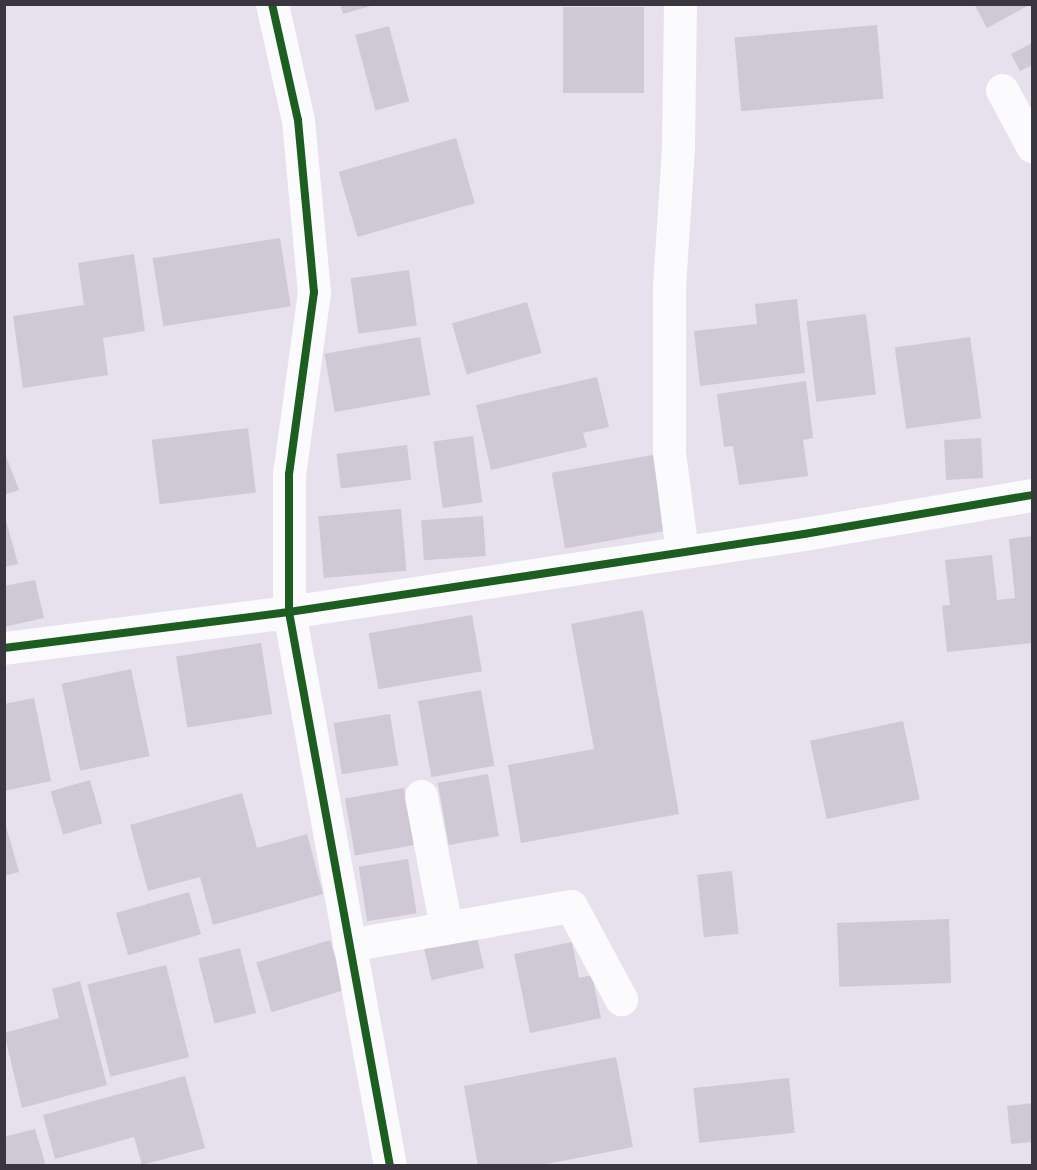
<!DOCTYPE html>
<style>
body{margin:0}
#map{position:relative;width:1037px;height:1170px;overflow:hidden;background:#e7e1ee;font-family:Arial,sans-serif}
div>[style]{position:absolute}
.building>*{inset:0;background:#cfc8d5;transform-origin:0 0}
.minor>*{height:33px;margin:-16.5px;padding:0 16.5px;transform-origin:16.5px;border-radius:16.5px;background:#fbfafc}
.cycleway>*{height:8px;margin:-4px;padding:0 4px;transform-origin:4px;border-radius:4px;background:#1b5e20}
span{translate:-50% -50%;white-space:nowrap;text-align:center;line-height:1.15;-webkit-text-stroke:5px #fff;paint-order:stroke}
.frame{position:absolute;inset:0;border:6px solid #3a363f;pointer-events:none}
</style>
<div id="map">
<div class="building">
<i style="clip-path:polygon(340px 4px,374px 4px,374px 5px,343px 14px)"></i>
<i style="clip-path:polygon(974px 4px,1031px 4px,987px 28px)"></i>
<i style="left:644px;top:7px;width:86px;height:81px;rotate:90deg"></i>
<i style="left:877px;top:25px;width:74px;height:143px;rotate:85deg"></i>
<i style="left:389px;top:26px;width:78px;height:35px;rotate:75deg"></i>
<i style="clip-path:polygon(1032px 43px,1032px 65px,1020px 71px,1011px 54px)"></i>
<i style="left:456px;top:138px;width:68px;height:122px;rotate:74deg"></i>
<i style="left:280px;top:238px;width:69px;height:129px;rotate:81deg"></i>
<i style="clip-path:polygon(134px 254px,145px 331px,103px 338px,108px 375px,23px 388px,13px 316px,84px 305px,78px 263px)"></i>
<i style="left:409px;top:270px;width:56px;height:59px;rotate:82deg"></i>
<i style="clip-path:polygon(797px 299px,805px 373px,700px 386px,694px 331px,757px 324px,755px 304px)"></i>
<i style="left:527px;top:302px;width:53px;height:78px;rotate:74deg"></i>
<i style="left:866px;top:314px;width:81px;height:60px;rotate:83deg"></i>
<i style="left:420px;top:337px;width:59px;height:97px;rotate:80deg"></i>
<i style="left:970px;top:337px;width:82px;height:76px;rotate:82deg"></i>
<i style="clip-path:polygon(597px 377px,609px 427px,583px 433px,587px 447px,491px 470px,476px 405px)"></i>
<i style="clip-path:polygon(806px 381px,813px 438px,803px 440px,808px 476px,739px 485px,733px 446px,724px 447px,717px 394px)"></i>
<i style="left:248px;top:428px;width:65px;height:97px;rotate:83deg"></i>
<i style="left:473px;top:436px;width:67px;height:40px;rotate:82deg"></i>
<i style="left:981px;top:438px;width:40px;height:37px;rotate:87deg"></i>
<i style="left:407px;top:445px;width:35px;height:71px;rotate:83deg"></i>
<i style="clip-path:polygon(4px 451px,19px 490px,4px 495px)"></i>
<i style="left:658px;top:454px;width:77px;height:108px;rotate:80deg"></i>
<i style="left:401px;top:509px;width:62px;height:83px;rotate:85deg"></i>
<i style="clip-path:polygon(4px 513px,18px 564px,4px 567px)"></i>
<i style="left:483px;top:516px;width:40px;height:62px;rotate:86deg"></i>
<i style="clip-path:polygon(1032px 536px,1032px 643px,947px 652px,942px 606px,950px 605px,945px 560px,992px 555px,997px 600px,1015px 598px,1009px 539px)"></i>
<i style="clip-path:polygon(35px 580px,44px 618px,4px 627px,4px 586px)"></i>
<i style="clip-path:polygon(643px 610px,679px 814px,521px 843px,508px 765px,594px 749px,571px 624px)"></i>
<i style="left:472px;top:615px;width:57px;height:105px;rotate:80deg"></i>
<i style="left:261px;top:643px;width:72px;height:86px;rotate:81deg"></i>
<i style="left:131px;top:669px;width:89px;height:71px;rotate:78deg"></i>
<i style="left:481px;top:690px;width:77px;height:64px;rotate:80deg"></i>
<i style="clip-path:polygon(34px 698px,51px 781px,4px 791px,4px 704px)"></i>
<i style="left:390px;top:714px;width:52px;height:57px;rotate:81deg"></i>
<i style="left:903px;top:721px;width:80px;height:95px;rotate:78deg"></i>
<i style="left:488px;top:774px;width:63px;height:51px;rotate:80deg"></i>
<i style="left:90px;top:780px;width:45px;height:41px;rotate:74deg"></i>
<i style="left:404px;top:788px;width:58px;height:60px;rotate:80deg"></i>
<i style="clip-path:polygon(242px 793px,257px 848px,307px 834px,323px 894px,213px 925px,200px 877px,148px 891px,130px 825px)"></i>
<i style="clip-path:polygon(4px 819px,19px 872px,4px 876px)"></i>
<i style="left:408px;top:859px;width:55px;height:50px;rotate:81deg"></i>
<i style="left:732px;top:871px;width:63px;height:35px;rotate:84deg"></i>
<i style="left:189px;top:892px;width:44px;height:76px;rotate:74deg"></i>
<i style="left:949px;top:919px;width:64px;height:112px;rotate:88deg"></i>
<i style="left:476px;top:933px;width:36px;height:54px;rotate:77deg"></i>
<i style="left:330px;top:940px;width:52px;height:77px;rotate:73deg"></i>
<i style="clip-path:polygon(572px 942px,579px 978px,592px 975px,601px 1018px,530px 1033px,514px 954px)"></i>
<i style="left:240px;top:948px;width:67px;height:43px;rotate:76deg"></i>
<i style="left:166px;top:965px;width:95px;height:81px;rotate:76deg"></i>
<i style="clip-path:polygon(80px 981px,107px 1085px,22px 1108px,4px 1033px,59px 1018px,52px 989px)"></i>
<i style="clip-path:polygon(616px 1057px,633px 1147px,537px 1166px,478px 1166px,464px 1086px)"></i>
<i style="clip-path:polygon(185px 1076px,205px 1148px,142px 1165px,134px 1137px,55px 1159px,43px 1115px)"></i>
<i style="left:789px;top:1078px;width:55px;height:96px;rotate:84deg"></i>
<i style="clip-path:polygon(1032px 1103px,1032px 1142px,1011px 1144px,1007px 1106px)"></i>
<i style="clip-path:polygon(35px 1129px,46px 1166px,4px 1166px,4px 1137px)"></i>
</div>
<div class="minor">
<i style="left:272px;top:4px;width:119px;rotate:77.4deg"></i>
<i style="left:298px;top:120px;width:173px;rotate:84.7deg"></i>
<i style="left:314px;top:292px;width:184px;rotate:97.8deg"></i>
<i style="left:289px;top:474px;width:138px;rotate:90deg"></i>
<i style="left:289px;top:612px;width:521px;rotate:-8.61deg"></i>
<i style="left:804px;top:534px;width:231px;rotate:-9.7deg"></i>
<i style="left:680px;top:4px;width:144px;rotate:90.8deg"></i>
<i style="left:678px;top:148px;width:138px;rotate:93.7deg"></i>
<i style="left:669px;top:286px;width:166px;rotate:90deg"></i>
<i style="left:669px;top:452px;width:101px;rotate:82.6deg"></i>
<i style="left:1002px;top:90px;width:64px;rotate:61.8deg"></i>
<i style="left:4px;top:648px;width:287px;rotate:-7.2deg"></i>
<i style="left:289px;top:612px;width:563px;rotate:79.67deg"></i>
<i style="left:421px;top:796px;width:133px;rotate:79.2deg"></i>
<i style="left:349px;top:945px;width:225px;rotate:-10deg"></i>
<i style="left:571px;top:906px;width:106px;rotate:61.7deg"></i>
</div>
<div class="cycleway">
<i style="left:272px;top:4px;width:119px;rotate:77.4deg"></i>
<i style="left:298px;top:120px;width:173px;rotate:84.7deg"></i>
<i style="left:314px;top:292px;width:184px;rotate:97.8deg"></i>
<i style="left:289px;top:474px;width:138px;rotate:90deg"></i>
<i style="left:289px;top:612px;width:521px;rotate:-8.61deg"></i>
<i style="left:804px;top:534px;width:231px;rotate:-9.7deg"></i>
<i style="left:4px;top:648px;width:287px;rotate:-7.2deg"></i>
<i style="left:289px;top:612px;width:563px;rotate:79.67deg"></i>
</div>
<div class="frame"></div>
</div>
